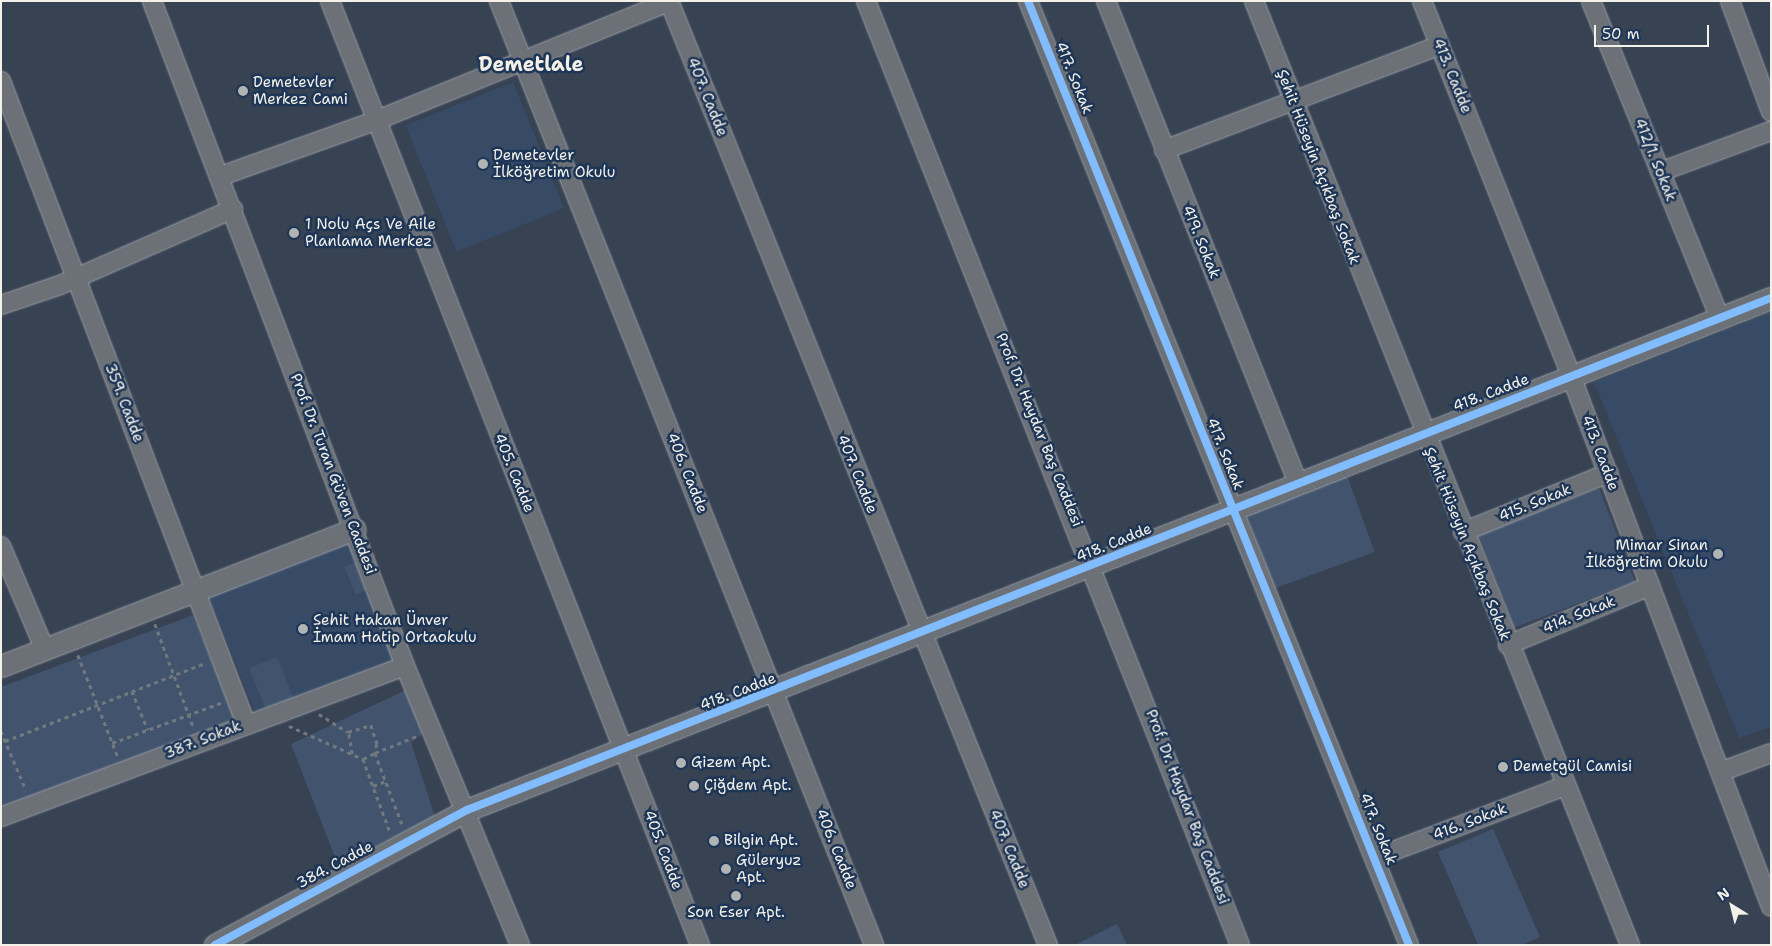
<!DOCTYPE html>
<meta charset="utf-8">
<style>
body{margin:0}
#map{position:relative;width:1772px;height:946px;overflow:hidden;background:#374253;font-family:"Shantell Sans",sans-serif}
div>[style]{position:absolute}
.built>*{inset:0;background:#374b66;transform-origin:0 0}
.green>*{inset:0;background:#42546d;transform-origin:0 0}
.path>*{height:2.5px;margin-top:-1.25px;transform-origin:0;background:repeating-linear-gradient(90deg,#72787f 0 4px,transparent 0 8px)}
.roads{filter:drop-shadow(0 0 1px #9da1a7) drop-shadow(0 0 1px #9da1a7)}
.minor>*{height:18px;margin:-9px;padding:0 9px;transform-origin:9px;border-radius:9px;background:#6c7177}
.tertiary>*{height:21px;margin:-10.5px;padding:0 10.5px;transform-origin:10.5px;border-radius:10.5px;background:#6c7177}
.cycleway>*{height:8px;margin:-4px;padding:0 4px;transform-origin:4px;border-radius:4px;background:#80bcff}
.dots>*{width:14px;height:14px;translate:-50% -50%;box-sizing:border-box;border:2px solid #1d3557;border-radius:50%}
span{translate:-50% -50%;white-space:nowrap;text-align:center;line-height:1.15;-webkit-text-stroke:5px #1d3557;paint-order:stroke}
.street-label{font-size:15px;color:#f4f1e8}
.poi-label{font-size:15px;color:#f4f1e8}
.left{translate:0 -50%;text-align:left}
.right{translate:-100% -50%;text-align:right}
.district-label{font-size:20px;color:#f4f1e8;font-weight:700}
.frame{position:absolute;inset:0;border:2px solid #f4f1e8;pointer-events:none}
.north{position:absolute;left:1707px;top:881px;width:50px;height:50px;-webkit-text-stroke:4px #1d3557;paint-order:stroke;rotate:324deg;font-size:14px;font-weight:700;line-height:20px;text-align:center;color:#f4f1e8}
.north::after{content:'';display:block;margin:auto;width:18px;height:22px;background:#f4f1e8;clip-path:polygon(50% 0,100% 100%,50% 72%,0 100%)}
.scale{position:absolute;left:1594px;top:25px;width:115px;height:22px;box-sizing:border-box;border:2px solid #f4f1e8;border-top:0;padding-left:6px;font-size:15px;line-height:18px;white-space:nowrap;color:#f4f1e8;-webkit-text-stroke:4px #1d3557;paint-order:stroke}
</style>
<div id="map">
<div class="built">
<i style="left:513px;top:82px;width:136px;height:116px;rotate:68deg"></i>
<i style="clip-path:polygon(1771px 312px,1771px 727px,1739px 738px,1594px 382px)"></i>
<i style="left:348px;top:536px;width:136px;height:152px;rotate:68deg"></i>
</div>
<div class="green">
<i style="left:1346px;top:473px;width:84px;height:107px;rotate:70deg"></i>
<i style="left:1599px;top:488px;width:100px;height:129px;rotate:69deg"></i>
<i style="left:358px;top:561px;width:30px;height:15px;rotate:67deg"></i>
<i style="clip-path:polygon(193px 615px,236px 721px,1px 807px,1px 687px)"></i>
<i style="left:277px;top:657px;width:43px;height:30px;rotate:68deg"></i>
<i style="clip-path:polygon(408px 689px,426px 732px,411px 742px,435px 817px,338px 865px,291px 744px)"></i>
<i style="clip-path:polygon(1493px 829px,1540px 937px,1522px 945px,1478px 945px,1438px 852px)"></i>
<i style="clip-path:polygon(1117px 924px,1127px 945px,1075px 945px)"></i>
</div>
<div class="path">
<i style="left:155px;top:624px;width:112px;rotate:69.6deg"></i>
<i style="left:78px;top:655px;width:110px;rotate:68.6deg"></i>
<i style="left:132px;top:691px;width:42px;rotate:67.7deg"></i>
<i style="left:319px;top:714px;width:34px;rotate:32deg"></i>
<i style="left:289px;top:726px;width:81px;rotate:24deg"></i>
<i style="left:363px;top:759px;width:78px;rotate:69.7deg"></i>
<i style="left:1px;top:731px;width:64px;rotate:67deg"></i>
<i style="left:5px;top:741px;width:215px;rotate:-21.3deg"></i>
<i style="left:112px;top:743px;width:116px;rotate:-20.2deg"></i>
<i style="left:375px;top:753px;width:45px;rotate:-22deg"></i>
<i style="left:352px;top:754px;width:22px;rotate:-100deg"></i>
<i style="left:348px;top:732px;width:24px;rotate:-17deg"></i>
<i style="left:371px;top:725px;width:20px;rotate:72deg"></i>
<i style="left:377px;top:744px;width:9px;rotate:103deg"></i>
<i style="left:363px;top:759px;width:13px;rotate:-27deg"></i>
<i style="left:375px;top:753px;width:76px;rotate:69.2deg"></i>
<i style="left:373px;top:786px;width:14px;rotate:-21deg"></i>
</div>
<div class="roads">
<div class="minor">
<i style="left:152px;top:1px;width:712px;rotate:69.17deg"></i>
<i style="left:405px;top:666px;width:302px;rotate:67.6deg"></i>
<i style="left:330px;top:1px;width:1014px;rotate:68.6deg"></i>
<i style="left:499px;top:1px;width:1016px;rotate:68.33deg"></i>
<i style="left:669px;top:1px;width:1017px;rotate:68.13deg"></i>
<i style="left:866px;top:1px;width:1015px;rotate:68.39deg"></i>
<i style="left:1028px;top:1px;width:1018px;rotate:68.02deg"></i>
<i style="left:1106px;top:1px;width:519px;rotate:68.28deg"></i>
<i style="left:1254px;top:1px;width:1016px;rotate:68.28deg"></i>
<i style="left:1422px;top:1px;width:404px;rotate:68.3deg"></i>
<i style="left:1571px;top:376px;width:567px;rotate:69.36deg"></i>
<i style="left:1591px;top:1px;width:342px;rotate:67.9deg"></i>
<i style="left:1730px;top:1px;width:118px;rotate:69.7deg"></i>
<i style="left:1px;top:81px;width:688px;rotate:69.14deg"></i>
<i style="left:1164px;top:150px;width:295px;rotate:-20.8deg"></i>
<i style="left:1660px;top:172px;width:118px;rotate:-20.3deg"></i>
<i style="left:221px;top:176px;width:164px;rotate:-19.7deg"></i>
<i style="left:375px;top:121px;width:319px;rotate:-22.1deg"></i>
<i style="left:1px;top:305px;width:62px;rotate:-18.7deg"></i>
<i style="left:60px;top:285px;width:189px;rotate:-23.7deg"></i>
<i style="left:1463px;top:532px;width:157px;rotate:-22.1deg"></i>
<i style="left:1px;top:546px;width:113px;rotate:67.1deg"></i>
<i style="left:1508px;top:645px;width:154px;rotate:-22.6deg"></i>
<i style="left:1720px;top:772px;width:54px;rotate:-20.4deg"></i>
<i style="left:1px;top:817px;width:431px;rotate:-20.5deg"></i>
<i style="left:1375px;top:858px;width:203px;rotate:-20.8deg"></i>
</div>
<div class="tertiary">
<i style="left:1px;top:666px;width:379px;rotate:-21.2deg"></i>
<i style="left:215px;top:945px;width:286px;rotate:-28.2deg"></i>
<i style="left:467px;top:810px;width:1401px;rotate:-21.44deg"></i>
</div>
</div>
<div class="cycleway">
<i style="left:1028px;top:1px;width:1018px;rotate:68.02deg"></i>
<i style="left:215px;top:945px;width:286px;rotate:-28.2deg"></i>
<i style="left:467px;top:810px;width:1401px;rotate:-21.44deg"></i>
</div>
<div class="dots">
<i style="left:243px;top:91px;background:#b2b4b4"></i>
<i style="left:483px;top:164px;background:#b2b4b4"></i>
<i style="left:294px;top:233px;background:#b2b4b4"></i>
<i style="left:1718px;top:554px;background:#b2b4b4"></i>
<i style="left:303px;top:629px;background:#b2b4b4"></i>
<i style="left:681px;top:763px;background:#b2b4b4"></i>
<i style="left:1503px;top:767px;background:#b2b4b4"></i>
<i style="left:694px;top:786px;background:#b2b4b4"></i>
<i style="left:714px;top:841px;background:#b2b4b4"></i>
<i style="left:726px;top:869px;background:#b2b4b4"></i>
<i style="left:736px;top:896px;background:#b2b4b4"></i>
</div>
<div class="street-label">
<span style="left:1452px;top:76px;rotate:68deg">413. Cadde</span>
<span style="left:1074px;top:78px;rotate:68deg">417. Sokak</span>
<span style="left:707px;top:97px;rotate:68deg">407. Cadde</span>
<span style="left:1655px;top:160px;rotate:68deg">412/1. Sokak</span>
<span style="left:1318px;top:167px;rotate:69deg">Şehit Hüseyin Açıkbaş Sokak</span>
<span style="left:1201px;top:242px;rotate:68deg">419. Sokak</span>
<span style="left:1491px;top:393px;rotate:-21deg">418. Cadde</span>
<span style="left:124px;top:403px;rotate:69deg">359. Cadde</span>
<span style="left:1039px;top:430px;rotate:68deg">Prof. Dr. Haydar Baş Caddesi</span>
<span style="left:1600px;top:453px;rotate:69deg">413. Cadde</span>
<span style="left:1225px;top:454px;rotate:68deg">417. Sokak</span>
<span style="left:514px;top:473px;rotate:68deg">405. Cadde</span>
<span style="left:687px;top:473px;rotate:68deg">406. Cadde</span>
<span style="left:333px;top:474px;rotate:69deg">Prof. Dr. Turan Güven Caddesi</span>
<span style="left:857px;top:474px;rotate:68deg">407. Cadde</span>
<span style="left:1535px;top:503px;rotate:-22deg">415. Sokak</span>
<span style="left:1114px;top:543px;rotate:-22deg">418. Cadde</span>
<span style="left:1467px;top:544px;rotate:68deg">Şehit Hüseyin Açıkbaş Sokak</span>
<span style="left:1579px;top:615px;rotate:-22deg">414. Sokak</span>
<span style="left:738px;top:692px;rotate:-21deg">418. Cadde</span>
<span style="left:203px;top:740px;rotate:-21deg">387. Sokak</span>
<span style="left:1187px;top:807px;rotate:69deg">Prof. Dr. Haydar Baş Caddesi</span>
<span style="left:1470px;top:822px;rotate:-21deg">416. Sokak</span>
<span style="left:1378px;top:829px;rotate:68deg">417. Sokak</span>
<span style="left:836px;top:849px;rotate:68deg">406. Cadde</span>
<span style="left:1009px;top:849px;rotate:68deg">407. Cadde</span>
<span style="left:663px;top:850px;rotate:69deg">405. Cadde</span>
<span style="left:335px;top:865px;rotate:-28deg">384. Cadde</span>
</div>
<div class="poi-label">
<span class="left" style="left:253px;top:91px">Demetevler<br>Merkez Cami</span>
<span class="left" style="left:493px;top:164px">Demetevler<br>İlköğretim Okulu</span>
<span class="left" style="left:305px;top:233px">1 Nolu Açs Ve Aile<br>Planlama Merkez</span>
<span class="right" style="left:1708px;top:554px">Mimar Sinan<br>İlköğretim Okulu</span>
<span class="left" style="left:313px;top:629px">Şehit Hakan Ünver<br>İmam Hatip Ortaokulu</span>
<span class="left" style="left:691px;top:763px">Gizem Apt.</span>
<span class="left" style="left:1513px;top:767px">Demetgül Camisi</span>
<span class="left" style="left:704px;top:786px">Çiğdem Apt.</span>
<span class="left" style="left:724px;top:841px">Bilgin Apt.</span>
<span class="left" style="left:736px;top:869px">Güleryuz<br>Apt.</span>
<span style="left:736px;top:913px">Son Eser Apt.</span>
</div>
<div class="district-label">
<span style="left:531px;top:64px">Demetlale</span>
</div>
<div class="frame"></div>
<div class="north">N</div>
<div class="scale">50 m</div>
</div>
